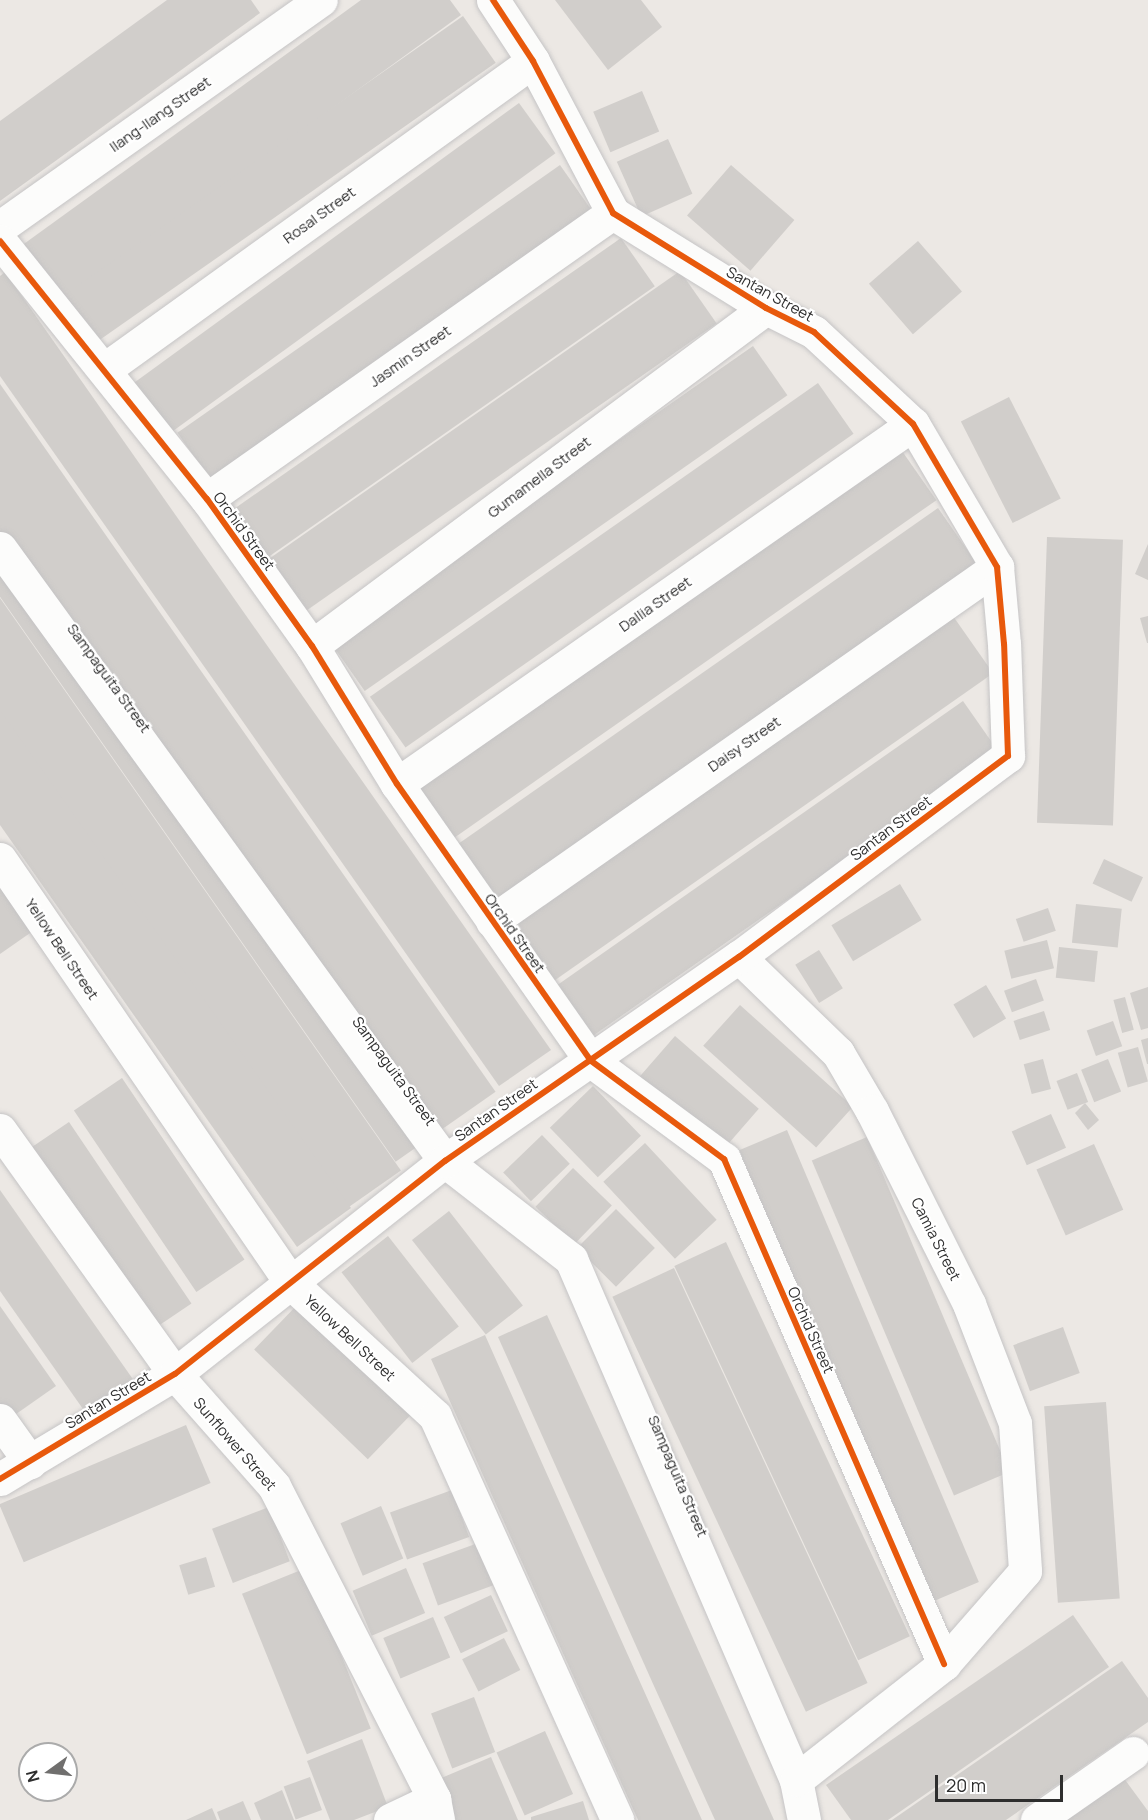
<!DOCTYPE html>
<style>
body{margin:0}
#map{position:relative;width:1148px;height:1820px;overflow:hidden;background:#ece8e4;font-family:Manrope,sans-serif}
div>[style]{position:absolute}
.building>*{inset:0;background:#d1cecb;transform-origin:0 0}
.roads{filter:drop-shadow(0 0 2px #c5c4c5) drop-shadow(0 0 2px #c5c4c5)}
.minor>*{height:33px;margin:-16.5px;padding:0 16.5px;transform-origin:16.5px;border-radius:16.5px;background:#fcfcfb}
.cycleway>*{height:6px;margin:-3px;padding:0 3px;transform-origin:3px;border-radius:3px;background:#e8590c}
span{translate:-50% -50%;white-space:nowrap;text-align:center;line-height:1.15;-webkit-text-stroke:4.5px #fff;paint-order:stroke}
.street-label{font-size:15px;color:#2e2e2e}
.north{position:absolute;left:18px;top:1742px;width:60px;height:60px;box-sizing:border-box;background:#fff;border:2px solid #ababab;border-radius:50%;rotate:255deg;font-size:16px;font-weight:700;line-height:24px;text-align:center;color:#2e2e2e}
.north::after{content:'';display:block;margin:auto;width:21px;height:27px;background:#706f6e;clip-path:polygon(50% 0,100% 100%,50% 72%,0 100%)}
.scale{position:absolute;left:935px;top:1775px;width:128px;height:27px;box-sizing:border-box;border:3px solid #2e2e2e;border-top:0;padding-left:8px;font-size:18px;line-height:21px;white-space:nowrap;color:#2e2e2e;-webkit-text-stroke:4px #fff;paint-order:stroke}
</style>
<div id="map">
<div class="building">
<i style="clip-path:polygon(167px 0,251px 0,260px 13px,0 201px,0 121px)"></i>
<i style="clip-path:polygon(361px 0,450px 0,461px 15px,62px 304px,21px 246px)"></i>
<i style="clip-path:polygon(555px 0,641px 0,662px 27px,608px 70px)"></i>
<i style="left:463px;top:16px;width:57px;height:488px;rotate:55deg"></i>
<i style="left:642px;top:91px;width:44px;height:53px;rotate:67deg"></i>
<i style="left:519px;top:103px;width:62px;height:480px;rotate:54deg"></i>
<i style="left:668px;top:139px;width:60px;height:56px;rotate:66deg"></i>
<i style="left:560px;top:165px;width:57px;height:467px;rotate:55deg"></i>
<i style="left:731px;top:165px;width:84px;height:67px;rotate:41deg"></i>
<i style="left:621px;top:238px;width:59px;height:488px;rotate:55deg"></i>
<i style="left:918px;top:241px;width:67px;height:65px;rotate:49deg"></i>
<i style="left:680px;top:271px;width:64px;height:502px;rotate:55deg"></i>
<i style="clip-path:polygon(5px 272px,551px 1050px,499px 1086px,0 376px,0 276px)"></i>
<i style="left:753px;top:346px;width:60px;height:516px;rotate:55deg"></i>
<i style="left:818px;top:383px;width:62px;height:547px;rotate:55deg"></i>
<i style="left:0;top:384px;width:864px;height:122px;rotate:55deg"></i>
<i style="left:1009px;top:397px;width:114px;height:54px;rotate:63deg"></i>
<i style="left:902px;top:451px;width:60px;height:592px;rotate:55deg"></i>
<i style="left:938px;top:508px;width:67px;height:592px;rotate:55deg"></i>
<i style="left:1047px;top:537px;width:76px;height:286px;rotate:2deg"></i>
<i style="clip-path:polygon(1148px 544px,1148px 580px,1135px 574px)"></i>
<i style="left:0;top:598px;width:699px;height:101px;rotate:55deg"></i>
<i style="left:953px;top:616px;width:70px;height:539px;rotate:55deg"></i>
<i style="clip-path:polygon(1148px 616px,1148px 643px,1147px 643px,1140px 618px)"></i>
<i style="left:963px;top:701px;width:62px;height:496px;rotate:55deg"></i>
<i style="clip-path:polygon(0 710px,351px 1208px,297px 1247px,0 825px)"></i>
<i style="left:1104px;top:859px;width:43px;height:27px;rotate:25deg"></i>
<i style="left:900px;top:884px;width:42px;height:80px;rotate:59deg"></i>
<i style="clip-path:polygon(0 886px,33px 931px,0 954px)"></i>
<i style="left:1076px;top:904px;width:46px;height:39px;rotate:6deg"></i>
<i style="left:1048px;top:908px;width:24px;height:34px;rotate:71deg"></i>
<i style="left:1047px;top:940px;width:29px;height:44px;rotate:76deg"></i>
<i style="left:1059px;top:947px;width:39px;height:31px;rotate:6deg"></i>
<i style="left:819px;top:950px;width:45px;height:28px;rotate:58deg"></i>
<i style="left:1036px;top:979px;width:23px;height:34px;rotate:70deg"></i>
<i style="left:986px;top:985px;width:39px;height:38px;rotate:59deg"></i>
<i style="clip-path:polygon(1148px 987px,1148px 1028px,1141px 1030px,1130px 993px)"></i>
<i style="left:1125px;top:997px;width:34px;height:12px;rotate:75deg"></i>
<i style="left:740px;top:1005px;width:152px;height:55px;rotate:42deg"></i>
<i style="left:1044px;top:1011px;width:20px;height:32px;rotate:72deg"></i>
<i style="left:1113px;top:1021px;width:27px;height:28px;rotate:70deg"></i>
<i style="left:675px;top:1036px;width:111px;height:58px;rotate:41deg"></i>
<i style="clip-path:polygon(1148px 1038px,1148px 1064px,1147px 1064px,1141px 1040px)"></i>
<i style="left:1138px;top:1047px;width:36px;height:21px;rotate:74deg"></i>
<i style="left:1043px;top:1059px;width:31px;height:20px;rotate:75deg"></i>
<i style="left:1108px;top:1059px;width:35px;height:29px;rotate:68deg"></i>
<i style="left:1077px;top:1073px;width:31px;height:22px;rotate:69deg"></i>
<i style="left:122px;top:1078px;width:219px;height:58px;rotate:56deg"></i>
<i style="left:593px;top:1086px;width:69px;height:60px;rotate:46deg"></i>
<i style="clip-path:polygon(1085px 1103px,1099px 1120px,1088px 1130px,1075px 1113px)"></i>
<i style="left:1051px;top:1114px;width:37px;height:43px;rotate:66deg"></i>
<i style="left:69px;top:1122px;width:219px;height:50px;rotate:56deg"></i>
<i style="left:787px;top:1130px;width:491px;height:52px;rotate:67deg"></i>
<i style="left:542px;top:1135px;width:40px;height:54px;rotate:46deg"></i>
<i style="left:867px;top:1137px;width:364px;height:60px;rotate:67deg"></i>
<i style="left:645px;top:1143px;width:105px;height:57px;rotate:47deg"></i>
<i style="left:1094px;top:1144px;width:72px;height:63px;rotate:66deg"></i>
<i style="left:573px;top:1168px;width:54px;height:54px;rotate:44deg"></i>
<i style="clip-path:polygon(0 1190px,137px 1385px,90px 1419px,0 1291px)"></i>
<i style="left:616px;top:1209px;width:55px;height:55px;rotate:45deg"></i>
<i style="left:449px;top:1211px;width:120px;height:47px;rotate:52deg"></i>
<i style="left:388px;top:1236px;width:115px;height:59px;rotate:52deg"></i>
<i style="left:726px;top:1242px;width:435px;height:57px;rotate:65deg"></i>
<i style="left:674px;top:1268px;width:458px;height:68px;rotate:65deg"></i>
<i style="left:300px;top:1302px;width:158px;height:66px;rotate:44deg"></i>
<i style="clip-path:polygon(0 1306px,56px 1386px,9px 1419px,0 1407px)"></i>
<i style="clip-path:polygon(547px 1315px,626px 1488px,774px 1820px,715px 1820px,654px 1686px,498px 1337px)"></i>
<i style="left:1063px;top:1327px;width:49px;height:53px;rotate:70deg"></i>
<i style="clip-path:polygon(485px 1335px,587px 1564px,702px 1820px,638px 1820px,508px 1531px,431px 1359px)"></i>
<i style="left:1106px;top:1402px;width:197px;height:62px;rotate:86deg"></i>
<i style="left:186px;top:1425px;width:63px;height:203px;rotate:67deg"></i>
<i style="left:452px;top:1490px;width:50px;height:66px;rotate:70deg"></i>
<i style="left:381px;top:1506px;width:57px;height:44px;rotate:67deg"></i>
<i style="left:269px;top:1507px;width:58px;height:61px;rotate:69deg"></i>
<i style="left:478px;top:1543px;width:45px;height:59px;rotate:70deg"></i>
<i style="left:206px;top:1557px;width:31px;height:28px;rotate:73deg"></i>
<i style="left:306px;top:1568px;width:173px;height:69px;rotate:68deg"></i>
<i style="left:406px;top:1568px;width:49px;height:58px;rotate:67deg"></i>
<i style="left:491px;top:1595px;width:40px;height:52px;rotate:65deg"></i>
<i style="clip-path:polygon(1073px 1615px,1109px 1667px,888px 1820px,851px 1820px,826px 1785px)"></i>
<i style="left:433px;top:1617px;width:44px;height:54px;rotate:67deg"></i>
<i style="left:504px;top:1638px;width:36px;height:47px;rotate:63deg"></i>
<i style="clip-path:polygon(1122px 1661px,1148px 1698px,1148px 1722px,1006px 1820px,892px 1820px)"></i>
<i style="left:474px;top:1697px;width:59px;height:46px;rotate:69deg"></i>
<i style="left:545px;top:1731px;width:69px;height:53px;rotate:66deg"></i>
<i style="clip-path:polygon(362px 1739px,388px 1807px,354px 1820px,330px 1820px,307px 1761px)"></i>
<i style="clip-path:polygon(491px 1757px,518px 1820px,456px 1820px,439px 1779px)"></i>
<i style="left:310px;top:1777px;width:35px;height:28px;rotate:70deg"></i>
<i style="clip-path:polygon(1123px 1777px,1148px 1811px,1148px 1820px,1066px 1820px)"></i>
<i style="clip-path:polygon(282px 1790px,294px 1820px,261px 1820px,254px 1803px)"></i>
<i style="clip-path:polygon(243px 1801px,251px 1820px,220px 1820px,217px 1812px)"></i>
<i style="clip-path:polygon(583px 1801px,589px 1820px,531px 1820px,531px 1817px)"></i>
<i style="clip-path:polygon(212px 1808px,217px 1820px,186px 1820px)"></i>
</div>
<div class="roads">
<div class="minor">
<i style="left:0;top:227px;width:393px;rotate:-35.3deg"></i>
<i style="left:0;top:241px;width:331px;rotate:51.3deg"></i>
<i style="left:207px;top:499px;width:181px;rotate:54.5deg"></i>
<i style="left:312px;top:646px;width:162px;rotate:58.4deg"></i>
<i style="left:397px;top:784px;width:337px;rotate:55deg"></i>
<i style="left:590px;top:1060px;width:167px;rotate:36.5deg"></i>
<i style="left:724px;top:1159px;width:551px;rotate:66.46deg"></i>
<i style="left:105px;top:369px;width:527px;rotate:-35.74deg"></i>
<i style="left:207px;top:499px;width:497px;rotate:-35.2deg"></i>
<i style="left:0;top:548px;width:757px;rotate:54.02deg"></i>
<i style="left:445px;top:1161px;width:160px;rotate:37.9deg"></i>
<i style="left:571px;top:1259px;width:568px;rotate:66.64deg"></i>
<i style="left:796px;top:1780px;width:41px;rotate:78.7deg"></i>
<i style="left:312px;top:646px;width:566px;rotate:-36.67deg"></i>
<i style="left:397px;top:784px;width:629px;rotate:-34.9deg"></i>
<i style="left:0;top:859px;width:514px;rotate:55.54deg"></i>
<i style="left:291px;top:1283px;width:196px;rotate:42.7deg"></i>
<i style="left:435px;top:1416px;width:443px;rotate:65.7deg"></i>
<i style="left:492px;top:921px;width:617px;rotate:-35.03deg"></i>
<i style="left:739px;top:957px;width:138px;rotate:44.1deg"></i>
<i style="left:838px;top:1053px;width:67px;rotate:59.6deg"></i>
<i style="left:872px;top:1111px;width:216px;rotate:63.3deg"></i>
<i style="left:969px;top:1304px;width:128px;rotate:68.9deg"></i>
<i style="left:1015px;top:1423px;width:148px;rotate:86.1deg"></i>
<i style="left:1025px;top:1571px;width:123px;rotate:131.1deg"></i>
<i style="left:944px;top:1664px;width:188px;rotate:141.9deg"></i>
<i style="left:0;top:1130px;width:300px;rotate:54.4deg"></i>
<i style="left:175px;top:1374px;width:149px;rotate:48.5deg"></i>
<i style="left:274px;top:1486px;width:352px;rotate:62.9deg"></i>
<i style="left:434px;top:1799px;width:21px;rotate:79deg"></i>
<i style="left:0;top:1420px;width:52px;rotate:54.5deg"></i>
<i style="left:0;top:1479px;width:204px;rotate:-31deg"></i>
<i style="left:175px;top:1374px;width:344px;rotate:-38.3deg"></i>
<i style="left:445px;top:1161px;width:358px;rotate:-34.8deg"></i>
<i style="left:739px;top:957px;width:336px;rotate:-36.8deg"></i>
<i style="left:1008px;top:756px;width:112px;rotate:-92deg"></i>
<i style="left:1004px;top:644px;width:77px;rotate:-95.2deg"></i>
<i style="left:997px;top:567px;width:166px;rotate:-120.4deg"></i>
<i style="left:913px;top:424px;width:135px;rotate:-137.1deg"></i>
<i style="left:814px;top:332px;width:54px;rotate:-153.4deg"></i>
<i style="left:766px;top:308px;width:180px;rotate:-148.2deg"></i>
<i style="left:613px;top:213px;width:172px;rotate:-117.8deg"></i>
<i style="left:533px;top:61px;width:73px;rotate:-123.3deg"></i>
<i style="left:390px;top:1820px;width:49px;rotate:-25.5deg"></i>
<i style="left:1037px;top:1820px;width:117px;rotate:-34.9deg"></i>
</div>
</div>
<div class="cycleway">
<i style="left:0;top:241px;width:331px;rotate:51.3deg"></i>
<i style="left:207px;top:499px;width:181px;rotate:54.5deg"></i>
<i style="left:312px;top:646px;width:162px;rotate:58.4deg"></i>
<i style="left:397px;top:784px;width:337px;rotate:55deg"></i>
<i style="left:590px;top:1060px;width:167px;rotate:36.5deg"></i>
<i style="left:724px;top:1159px;width:551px;rotate:66.46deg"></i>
<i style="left:0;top:1479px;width:204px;rotate:-31deg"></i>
<i style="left:175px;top:1374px;width:344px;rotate:-38.3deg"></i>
<i style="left:445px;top:1161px;width:358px;rotate:-34.8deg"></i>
<i style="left:739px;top:957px;width:336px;rotate:-36.8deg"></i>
<i style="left:1008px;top:756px;width:112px;rotate:-92deg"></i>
<i style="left:1004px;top:644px;width:77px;rotate:-95.2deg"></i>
<i style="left:997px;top:567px;width:166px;rotate:-120.4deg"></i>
<i style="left:913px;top:424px;width:135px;rotate:-137.1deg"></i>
<i style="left:814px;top:332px;width:54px;rotate:-153.4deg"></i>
<i style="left:766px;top:308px;width:180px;rotate:-148.2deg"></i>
<i style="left:613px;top:213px;width:172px;rotate:-117.8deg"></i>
<i style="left:533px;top:61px;width:73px;rotate:-123.3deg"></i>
</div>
<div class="street-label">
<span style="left:160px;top:114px;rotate:-35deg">Ilang-Ilang Street</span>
<span style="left:319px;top:215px;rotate:-36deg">Rosal Street</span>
<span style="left:770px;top:294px;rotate:29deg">Santan Street</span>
<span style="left:410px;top:356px;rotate:-35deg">Jasmin Street</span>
<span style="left:539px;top:477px;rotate:-37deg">Gumamella Street</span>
<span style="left:244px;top:531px;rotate:54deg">Orchid Street</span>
<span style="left:655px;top:604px;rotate:-35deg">Dallia Street</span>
<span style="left:109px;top:678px;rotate:54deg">Sampaguita Street</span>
<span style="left:744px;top:744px;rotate:-35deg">Daisy Street</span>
<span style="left:891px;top:828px;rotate:-37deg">Santan Street</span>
<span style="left:515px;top:933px;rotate:55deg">Orchid Street</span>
<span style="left:62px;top:949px;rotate:56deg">Yellow Bell Street</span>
<span style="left:394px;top:1071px;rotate:54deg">Sampaguita Street</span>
<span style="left:496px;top:1110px;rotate:-35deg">Santan Street</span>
<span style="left:936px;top:1239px;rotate:63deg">Camia Street</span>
<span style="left:811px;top:1330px;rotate:66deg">Orchid Street</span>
<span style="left:350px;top:1338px;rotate:43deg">Yellow Bell Street</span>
<span style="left:108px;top:1400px;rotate:-31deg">Santan Street</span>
<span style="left:235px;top:1444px;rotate:49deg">Sunflower Street</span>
<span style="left:678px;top:1476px;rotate:67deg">Sampaguita Street</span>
</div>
<div class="north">N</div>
<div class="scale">20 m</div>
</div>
